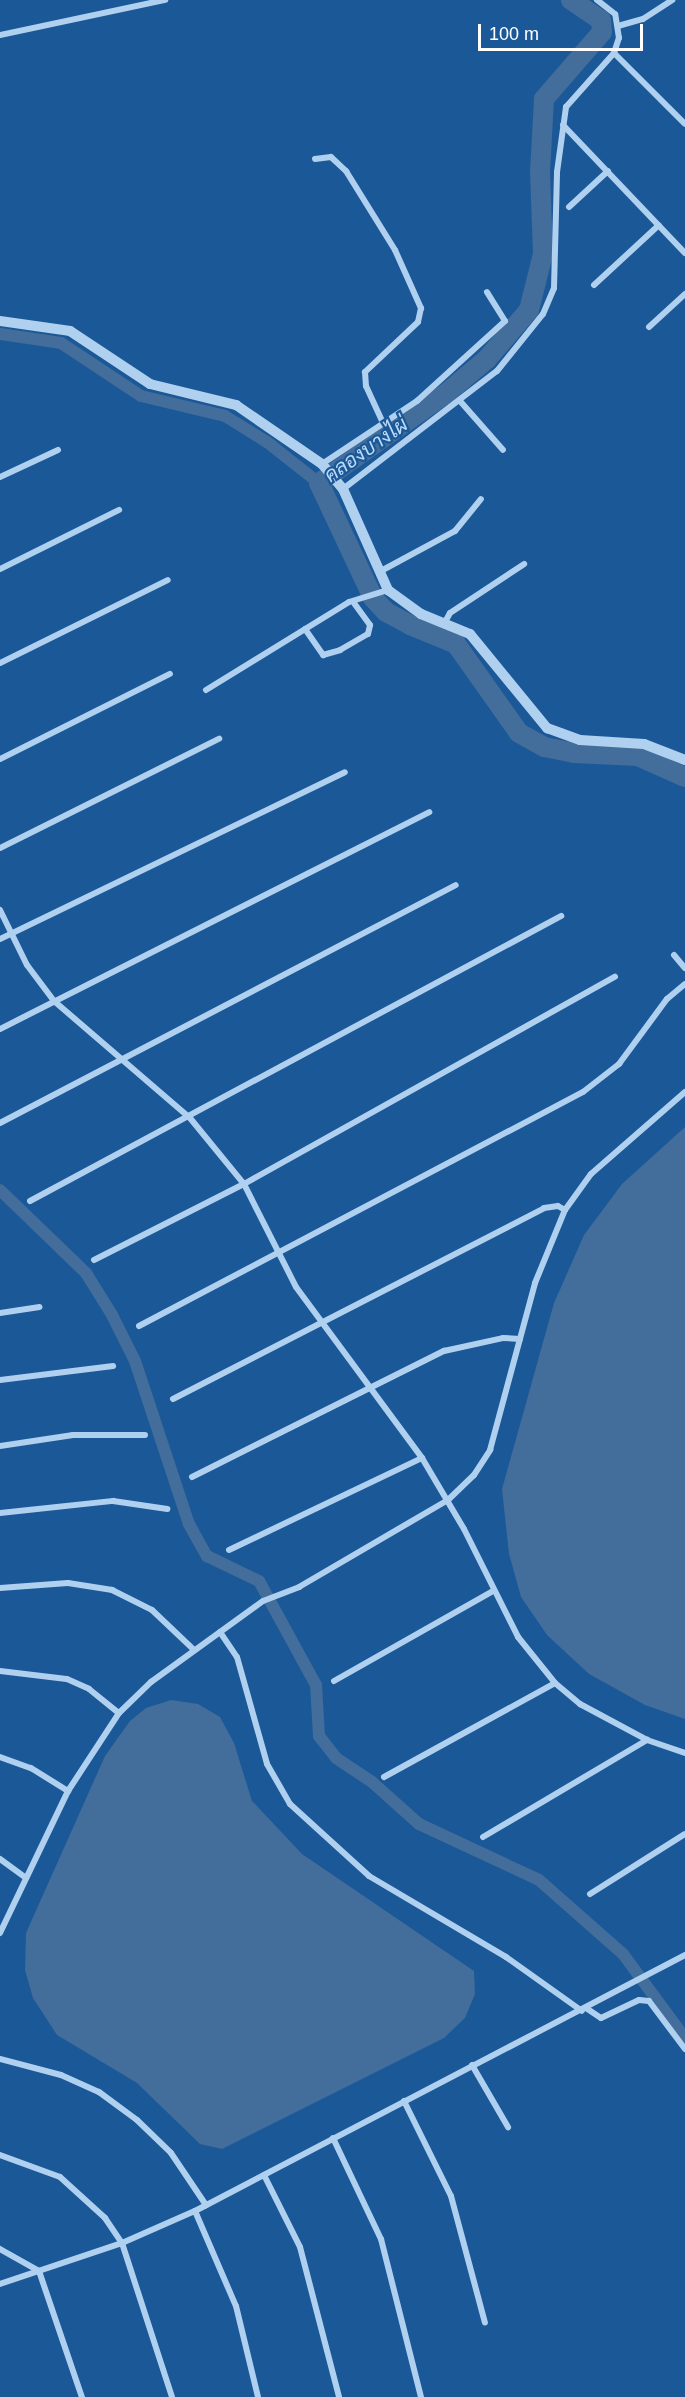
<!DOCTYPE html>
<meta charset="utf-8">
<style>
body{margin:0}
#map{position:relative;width:685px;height:2397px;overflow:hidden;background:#1b5898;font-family:Helvetica,Sarabun,sans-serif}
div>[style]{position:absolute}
.water>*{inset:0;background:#436d9a}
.canal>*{height:12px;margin:-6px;padding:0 6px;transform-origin:6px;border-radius:6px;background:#436d9a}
.river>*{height:20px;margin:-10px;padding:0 10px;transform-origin:10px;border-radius:10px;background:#436d9a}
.minor>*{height:6px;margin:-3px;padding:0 3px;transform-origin:3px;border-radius:3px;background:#b0d0f0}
.tertiary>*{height:10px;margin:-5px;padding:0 5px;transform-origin:5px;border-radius:5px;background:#b0d0f0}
span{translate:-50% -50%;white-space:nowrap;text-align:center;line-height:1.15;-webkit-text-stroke:4.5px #1b5898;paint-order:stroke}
.water-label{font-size:20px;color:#bddaf7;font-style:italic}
.scale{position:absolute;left:478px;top:24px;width:165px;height:27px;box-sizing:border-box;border:3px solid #fff;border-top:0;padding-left:8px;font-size:18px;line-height:21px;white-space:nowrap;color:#fff;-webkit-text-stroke:4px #1b5898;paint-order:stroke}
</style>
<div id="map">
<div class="water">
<i style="clip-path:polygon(685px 1127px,685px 1719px,645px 1705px,589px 1674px,547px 1635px,521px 1597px,509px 1554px,502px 1489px,554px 1303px,584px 1235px,622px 1184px)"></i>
<i style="clip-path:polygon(171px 1700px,198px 1704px,220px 1717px,234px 1743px,252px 1801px,302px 1854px,474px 1971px,475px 1994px,465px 2018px,444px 2038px,222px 2149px,200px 2144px,137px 2083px,57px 2035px,33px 1998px,25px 1970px,26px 1933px,105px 1756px,130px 1721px,146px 1708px)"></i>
</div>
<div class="canal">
<i style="left:0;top:334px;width:62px;rotate:8.4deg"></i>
<i style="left:61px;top:343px;width:96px;rotate:33.5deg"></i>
<i style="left:141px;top:396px;width:86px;rotate:13.4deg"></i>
<i style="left:225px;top:416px;width:49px;rotate:31.8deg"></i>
<i style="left:267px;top:442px;width:66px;rotate:38.3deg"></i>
<i style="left:0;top:1190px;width:120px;rotate:44deg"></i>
<i style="left:86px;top:1273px;width:49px;rotate:58.2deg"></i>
<i style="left:112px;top:1315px;width:51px;rotate:63.4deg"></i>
<i style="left:135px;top:1361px;width:172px;rotate:71.7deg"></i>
<i style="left:189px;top:1524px;width:37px;rotate:61deg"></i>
<i style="left:207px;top:1556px;width:58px;rotate:25.7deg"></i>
<i style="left:259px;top:1581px;width:119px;rotate:61.3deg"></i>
<i style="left:316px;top:1685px;width:51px;rotate:86.6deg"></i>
<i style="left:319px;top:1736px;width:28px;rotate:52deg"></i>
<i style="left:336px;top:1758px;width:43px;rotate:33.7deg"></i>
<i style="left:372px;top:1782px;width:63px;rotate:41.8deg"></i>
<i style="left:419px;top:1824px;width:132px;rotate:25deg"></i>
<i style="left:539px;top:1880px;width:112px;rotate:41.4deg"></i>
<i style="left:623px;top:1954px;width:104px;rotate:53.6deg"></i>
</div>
<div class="river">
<i style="left:571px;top:0;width:36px;rotate:34deg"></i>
<i style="left:601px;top:20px;width:12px;rotate:85deg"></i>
<i style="left:602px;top:32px;width:89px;rotate:130.9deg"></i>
<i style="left:544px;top:99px;width:73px;rotate:93.1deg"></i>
<i style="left:540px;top:172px;width:82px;rotate:87.9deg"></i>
<i style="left:543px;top:254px;width:58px;rotate:104deg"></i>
<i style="left:529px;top:310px;width:65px;rotate:130.6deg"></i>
<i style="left:487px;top:359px;width:51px;rotate:139.8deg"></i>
<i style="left:448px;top:392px;width:158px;rotate:144.8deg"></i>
<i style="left:319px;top:483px;width:127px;rotate:64.8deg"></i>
<i style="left:373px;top:598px;width:19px;rotate:47deg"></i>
<i style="left:386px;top:612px;width:27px;rotate:28deg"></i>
<i style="left:410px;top:625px;width:50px;rotate:22.4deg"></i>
<i style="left:456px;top:644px;width:109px;rotate:54.7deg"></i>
<i style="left:519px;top:733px;width:29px;rotate:29deg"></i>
<i style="left:544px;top:747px;width:31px;rotate:11deg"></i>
<i style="left:574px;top:753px;width:64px;rotate:2.7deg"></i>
<i style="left:638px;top:756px;width:51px;rotate:24.1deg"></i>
</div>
<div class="minor">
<i style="left:618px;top:26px;width:26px;rotate:-16deg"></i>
<i style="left:643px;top:19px;width:35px;rotate:-33deg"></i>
<i style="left:0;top:35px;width:169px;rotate:-12deg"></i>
<i style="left:614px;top:53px;width:100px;rotate:45deg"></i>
<i style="left:563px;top:125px;width:177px;rotate:46.4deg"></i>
<i style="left:315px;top:159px;width:16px;rotate:-7deg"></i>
<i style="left:331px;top:157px;width:21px;rotate:43deg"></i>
<i style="left:346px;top:171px;width:93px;rotate:58.2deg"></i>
<i style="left:395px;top:250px;width:64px;rotate:65.9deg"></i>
<i style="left:421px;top:308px;width:14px;rotate:102deg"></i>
<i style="left:418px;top:322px;width:73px;rotate:136.7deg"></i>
<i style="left:365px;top:372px;width:14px;rotate:86deg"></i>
<i style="left:366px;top:386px;width:41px;rotate:65.3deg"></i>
<i style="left:569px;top:207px;width:53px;rotate:-42.7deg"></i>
<i style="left:594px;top:285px;width:88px;rotate:-42.7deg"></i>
<i style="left:649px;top:327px;width:49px;rotate:-42.5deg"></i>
<i style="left:460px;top:401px;width:65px;rotate:48.7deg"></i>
<i style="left:322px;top:464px;width:114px;rotate:-33.6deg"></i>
<i style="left:417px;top:401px;width:119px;rotate:-42.3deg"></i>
<i style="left:505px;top:321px;width:34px;rotate:-122deg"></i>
<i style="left:0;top:477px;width:64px;rotate:-25deg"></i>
<i style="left:343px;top:489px;width:194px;rotate:-37.5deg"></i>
<i style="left:497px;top:371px;width:73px;rotate:-51.1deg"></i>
<i style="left:543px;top:314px;width:28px;rotate:-67deg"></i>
<i style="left:554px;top:288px;width:116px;rotate:-88.5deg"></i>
<i style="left:557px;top:172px;width:66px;rotate:-82.1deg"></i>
<i style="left:566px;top:107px;width:72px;rotate:-48.4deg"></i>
<i style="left:614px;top:53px;width:16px;rotate:-72deg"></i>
<i style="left:619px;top:38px;width:24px;rotate:-99deg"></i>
<i style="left:615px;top:14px;width:23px;rotate:-142deg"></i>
<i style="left:0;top:569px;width:133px;rotate:-26.4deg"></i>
<i style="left:379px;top:572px;width:86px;rotate:-28.3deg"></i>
<i style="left:455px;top:531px;width:41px;rotate:-50.9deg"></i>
<i style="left:445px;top:622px;width:10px;rotate:-61deg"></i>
<i style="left:450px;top:613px;width:89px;rotate:-33.5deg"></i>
<i style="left:305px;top:629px;width:32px;rotate:55deg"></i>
<i style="left:323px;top:655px;width:18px;rotate:-16deg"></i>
<i style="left:340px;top:650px;width:32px;rotate:-30deg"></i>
<i style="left:368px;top:634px;width:9px;rotate:-77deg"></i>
<i style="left:370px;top:625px;width:27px;rotate:-126deg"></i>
<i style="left:0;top:663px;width:187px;rotate:-26.3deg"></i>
<i style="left:206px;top:690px;width:168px;rotate:-31.6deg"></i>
<i style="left:349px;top:602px;width:41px;rotate:-17.1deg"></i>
<i style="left:0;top:759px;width:190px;rotate:-26.6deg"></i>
<i style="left:0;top:848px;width:245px;rotate:-26.5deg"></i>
<i style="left:0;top:910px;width:61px;rotate:63.9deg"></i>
<i style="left:27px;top:965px;width:45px;rotate:53.1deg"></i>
<i style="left:54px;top:1001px;width:179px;rotate:40.7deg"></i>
<i style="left:190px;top:1118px;width:85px;rotate:50.7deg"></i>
<i style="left:244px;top:1184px;width:115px;rotate:63.2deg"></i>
<i style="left:296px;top:1287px;width:212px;rotate:53.6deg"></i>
<i style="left:422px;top:1458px;width:82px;rotate:59.4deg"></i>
<i style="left:464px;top:1529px;width:121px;rotate:63.4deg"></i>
<i style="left:518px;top:1637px;width:59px;rotate:51.2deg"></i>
<i style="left:555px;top:1683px;width:33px;rotate:40deg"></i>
<i style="left:580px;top:1704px;width:76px;rotate:28.2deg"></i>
<i style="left:647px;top:1740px;width:40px;rotate:18.9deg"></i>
<i style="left:0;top:939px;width:383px;rotate:-25.8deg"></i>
<i style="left:674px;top:955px;width:17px;rotate:50deg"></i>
<i style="left:0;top:1029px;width:481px;rotate:-26.8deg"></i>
<i style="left:0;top:1123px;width:514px;rotate:-27.56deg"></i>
<i style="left:30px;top:1201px;width:603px;rotate:-28.22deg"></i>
<i style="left:94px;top:1260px;width:168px;rotate:-26.9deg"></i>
<i style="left:244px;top:1184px;width:425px;rotate:-29.2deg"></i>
<i style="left:0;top:1313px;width:40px;rotate:-8.5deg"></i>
<i style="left:139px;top:1326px;width:502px;rotate:-27.79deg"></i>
<i style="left:583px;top:1092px;width:46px;rotate:-37.9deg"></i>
<i style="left:619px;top:1064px;width:81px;rotate:-53.6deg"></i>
<i style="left:667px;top:999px;width:23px;rotate:-40deg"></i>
<i style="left:0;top:1380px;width:114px;rotate:-7.1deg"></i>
<i style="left:173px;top:1399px;width:417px;rotate:-27.2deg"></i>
<i style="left:544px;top:1208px;width:14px;rotate:-8deg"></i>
<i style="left:558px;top:1206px;width:8px;rotate:30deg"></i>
<i style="left:0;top:1446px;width:74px;rotate:-8.6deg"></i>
<i style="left:73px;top:1435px;width:72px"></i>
<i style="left:192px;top:1477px;width:282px;rotate:-26.6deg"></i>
<i style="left:444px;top:1351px;width:60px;rotate:-12.4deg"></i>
<i style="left:503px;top:1338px;width:17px;rotate:3deg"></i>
<i style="left:0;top:1513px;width:114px;rotate:-6.1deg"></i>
<i style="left:113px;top:1501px;width:55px;rotate:8.4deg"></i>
<i style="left:229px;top:1550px;width:214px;rotate:-25.5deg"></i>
<i style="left:0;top:1588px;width:68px;rotate:-4.2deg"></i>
<i style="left:68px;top:1583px;width:45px;rotate:9deg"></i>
<i style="left:112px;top:1590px;width:45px;rotate:26.6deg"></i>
<i style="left:152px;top:1610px;width:55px;rotate:43.5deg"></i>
<i style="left:220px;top:1632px;width:30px;rotate:56deg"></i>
<i style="left:237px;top:1657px;width:111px;rotate:74.3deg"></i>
<i style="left:267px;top:1764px;width:46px;rotate:60.1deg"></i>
<i style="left:290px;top:1804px;width:107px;rotate:42.3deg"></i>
<i style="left:369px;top:1876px;width:159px;rotate:30.6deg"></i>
<i style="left:506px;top:1957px;width:93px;rotate:35.4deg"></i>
<i style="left:0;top:1671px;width:67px;rotate:6.8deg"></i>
<i style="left:67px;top:1679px;width:24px;rotate:24deg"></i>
<i style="left:89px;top:1689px;width:38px;rotate:39deg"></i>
<i style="left:334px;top:1681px;width:183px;rotate:-29.5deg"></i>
<i style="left:0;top:1757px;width:33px;rotate:20deg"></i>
<i style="left:31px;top:1768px;width:44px;rotate:31.9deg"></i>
<i style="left:384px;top:1777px;width:195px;rotate:-28.8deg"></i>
<i style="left:483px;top:1837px;width:191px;rotate:-30.6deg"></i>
<i style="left:0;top:1859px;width:32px;rotate:36deg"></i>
<i style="left:590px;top:1894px;width:112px;rotate:-32.3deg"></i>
<i style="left:0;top:1933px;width:157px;rotate:-64.4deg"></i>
<i style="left:68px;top:1791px;width:93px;rotate:-56.8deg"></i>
<i style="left:119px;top:1713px;width:45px;rotate:-44.1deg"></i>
<i style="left:151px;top:1682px;width:138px;rotate:-35.9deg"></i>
<i style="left:263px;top:1601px;width:39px;rotate:-21deg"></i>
<i style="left:299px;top:1587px;width:173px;rotate:-30.3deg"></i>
<i style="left:448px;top:1500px;width:36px;rotate:-44deg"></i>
<i style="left:474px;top:1475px;width:30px;rotate:-57deg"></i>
<i style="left:490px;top:1450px;width:173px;rotate:-74.9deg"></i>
<i style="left:535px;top:1283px;width:79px;rotate:-67.7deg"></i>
<i style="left:565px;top:1210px;width:44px;rotate:-54.2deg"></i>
<i style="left:591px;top:1174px;width:125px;rotate:-41.1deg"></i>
<i style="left:586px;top:2008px;width:18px;rotate:34deg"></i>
<i style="left:601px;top:2018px;width:42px;rotate:-25.3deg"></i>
<i style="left:639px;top:2000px;width:10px;rotate:6deg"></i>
<i style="left:649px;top:2001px;width:60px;rotate:53.1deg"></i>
<i style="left:0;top:2059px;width:63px;rotate:14.7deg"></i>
<i style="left:61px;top:2075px;width:42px;rotate:24.1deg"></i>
<i style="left:99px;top:2092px;width:47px;rotate:36.4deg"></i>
<i style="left:137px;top:2120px;width:47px;rotate:44.1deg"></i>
<i style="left:171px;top:2153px;width:63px;rotate:56.1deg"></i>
<i style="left:472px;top:2065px;width:72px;rotate:59.9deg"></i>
<i style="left:404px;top:2101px;width:106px;rotate:63.7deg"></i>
<i style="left:451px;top:2196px;width:131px;rotate:75deg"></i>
<i style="left:333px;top:2138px;width:112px;rotate:64.6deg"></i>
<i style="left:381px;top:2239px;width:163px;rotate:75.8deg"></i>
<i style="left:0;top:2155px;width:64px;rotate:20.1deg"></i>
<i style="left:60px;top:2177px;width:61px;rotate:42.3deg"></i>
<i style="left:105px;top:2218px;width:30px;rotate:56deg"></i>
<i style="left:122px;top:2243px;width:162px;rotate:72deg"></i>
<i style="left:264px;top:2175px;width:80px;rotate:63.4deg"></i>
<i style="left:300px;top:2247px;width:155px;rotate:75.4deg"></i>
<i style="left:195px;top:2211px;width:103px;rotate:66.7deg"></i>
<i style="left:236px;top:2306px;width:94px;rotate:76.4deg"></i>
<i style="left:0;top:2249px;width:45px;rotate:29.4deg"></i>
<i style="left:39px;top:2271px;width:133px;rotate:71.2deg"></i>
<i style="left:0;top:2284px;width:129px;rotate:-18.6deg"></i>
<i style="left:122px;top:2243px;width:80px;rotate:-23.7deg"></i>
<i style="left:195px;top:2211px;width:553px;rotate:-27.58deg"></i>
</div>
<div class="tertiary">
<i style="left:0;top:321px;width:71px;rotate:8.1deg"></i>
<i style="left:70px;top:331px;width:96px;rotate:33.5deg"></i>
<i style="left:150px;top:384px;width:89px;rotate:13.7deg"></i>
<i style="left:236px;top:405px;width:104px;rotate:34.5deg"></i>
<i style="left:322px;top:464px;width:33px;rotate:50deg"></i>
<i style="left:343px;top:489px;width:111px;rotate:66deg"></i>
<i style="left:388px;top:590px;width:41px;rotate:36deg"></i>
<i style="left:421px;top:614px;width:53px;rotate:22.2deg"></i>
<i style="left:470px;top:634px;width:122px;rotate:50.7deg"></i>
<i style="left:547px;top:728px;width:35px;rotate:20deg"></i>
<i style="left:580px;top:740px;width:64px;rotate:3.6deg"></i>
<i style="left:644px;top:744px;width:44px;rotate:21.3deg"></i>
</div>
<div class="water-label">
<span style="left:366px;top:450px;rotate:-35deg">คลองบางไผ่</span>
</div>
<div class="scale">100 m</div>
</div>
